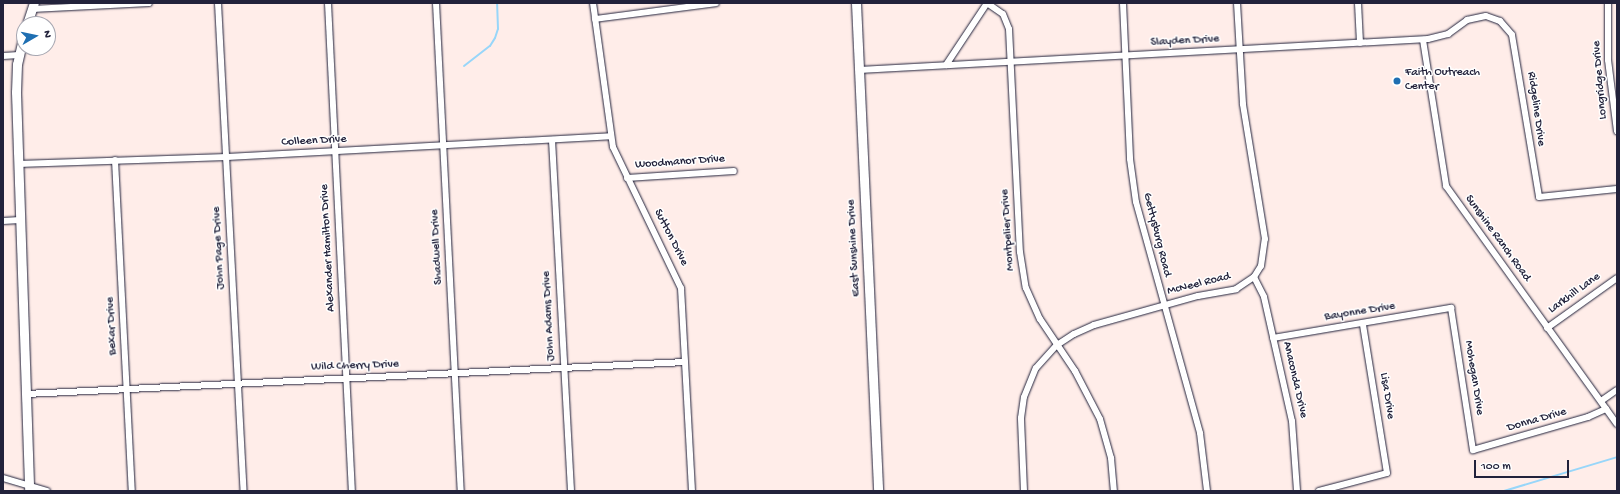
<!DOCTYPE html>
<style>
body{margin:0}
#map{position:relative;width:1620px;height:494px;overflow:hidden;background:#ffede9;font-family:"Gochi Hand",sans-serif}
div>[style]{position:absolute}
.stream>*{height:2px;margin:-1px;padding:0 1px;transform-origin:1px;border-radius:1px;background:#98d6f9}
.roads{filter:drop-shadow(0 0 1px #22223b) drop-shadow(0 0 1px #22223b)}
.street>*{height:6px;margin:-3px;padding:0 3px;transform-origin:3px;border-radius:3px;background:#fff}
.secondary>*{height:9px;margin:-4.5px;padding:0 4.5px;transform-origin:4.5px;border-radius:4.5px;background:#fff}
.dots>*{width:11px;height:11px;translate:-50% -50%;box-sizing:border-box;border:2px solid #fff;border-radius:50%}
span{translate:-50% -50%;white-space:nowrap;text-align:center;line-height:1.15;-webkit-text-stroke:3px #fff;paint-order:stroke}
.street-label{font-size:12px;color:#22223b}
.poi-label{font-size:12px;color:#22223b}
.left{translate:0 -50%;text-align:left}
.frame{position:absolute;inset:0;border:4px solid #22223b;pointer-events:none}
.north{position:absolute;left:16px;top:16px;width:40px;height:40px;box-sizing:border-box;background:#fff;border:1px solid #a7a7b1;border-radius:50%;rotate:81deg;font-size:11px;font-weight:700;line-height:16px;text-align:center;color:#22223b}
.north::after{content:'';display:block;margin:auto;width:14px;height:18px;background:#1f6fb2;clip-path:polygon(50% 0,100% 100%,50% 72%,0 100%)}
.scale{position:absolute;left:1474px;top:460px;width:95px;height:18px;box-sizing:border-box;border:2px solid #22223b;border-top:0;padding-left:5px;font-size:12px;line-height:14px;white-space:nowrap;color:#22223b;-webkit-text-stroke:3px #fff;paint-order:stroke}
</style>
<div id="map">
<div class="stream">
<i style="left:464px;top:66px;width:33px;rotate:-38deg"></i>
<i style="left:490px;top:46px;width:9px;rotate:-58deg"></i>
<i style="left:495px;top:38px;width:9px;rotate:-72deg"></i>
<i style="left:498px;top:29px;width:26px;rotate:-92deg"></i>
<i style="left:1504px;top:491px;width:118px;rotate:-16.7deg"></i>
</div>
<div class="roads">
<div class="street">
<i style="left:218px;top:3px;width:489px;rotate:87deg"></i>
<i style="left:328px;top:3px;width:489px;rotate:87.2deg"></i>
<i style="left:436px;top:3px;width:489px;rotate:87.1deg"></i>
<i style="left:593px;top:3px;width:145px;rotate:82.1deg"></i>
<i style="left:613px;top:147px;width:157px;rotate:64.3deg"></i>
<i style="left:681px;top:288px;width:203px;rotate:86.9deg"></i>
<i style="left:987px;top:3px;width:19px;rotate:35deg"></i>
<i style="left:1003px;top:14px;width:16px;rotate:68deg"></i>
<i style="left:1009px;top:29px;width:223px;rotate:87.2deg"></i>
<i style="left:1020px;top:252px;width:36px;rotate:81deg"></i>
<i style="left:1026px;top:288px;width:34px;rotate:66deg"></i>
<i style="left:1040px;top:319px;width:63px;rotate:56.1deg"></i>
<i style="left:1075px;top:371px;width:54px;rotate:62.5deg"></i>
<i style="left:1100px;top:419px;width:41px;rotate:74.2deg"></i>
<i style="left:1111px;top:458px;width:33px;rotate:85deg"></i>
<i style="left:1123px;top:3px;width:156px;rotate:87.4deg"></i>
<i style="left:1130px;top:159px;width:43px;rotate:82.1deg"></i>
<i style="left:1136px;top:202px;width:240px;rotate:74.5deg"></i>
<i style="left:1200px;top:433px;width:58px;rotate:83.1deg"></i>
<i style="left:1358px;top:3px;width:40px;rotate:87.1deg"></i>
<i style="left:1608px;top:3px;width:57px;rotate:90deg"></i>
<i style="left:1608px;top:60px;width:72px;rotate:82.8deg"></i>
<i style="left:32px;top:9px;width:117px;rotate:-2.9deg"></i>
<i style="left:595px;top:19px;width:122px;rotate:-7.5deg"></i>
<i style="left:1423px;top:40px;width:148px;rotate:81deg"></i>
<i style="left:1446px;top:186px;width:293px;rotate:54.3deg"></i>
<i style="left:3px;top:56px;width:16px;rotate:-4deg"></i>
<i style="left:946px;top:65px;width:74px;rotate:-56.5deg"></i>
<i style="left:859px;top:70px;width:570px;rotate:-3.12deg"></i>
<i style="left:1428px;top:39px;width:21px;rotate:-14deg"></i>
<i style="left:1448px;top:34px;width:24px;rotate:-36deg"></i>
<i style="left:1467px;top:20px;width:19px;rotate:-12deg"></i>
<i style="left:1486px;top:16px;width:15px;rotate:20deg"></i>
<i style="left:1500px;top:21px;width:18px;rotate:49deg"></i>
<i style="left:1512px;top:35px;width:164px;rotate:80.5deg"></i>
<i style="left:1539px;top:197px;width:78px;rotate:-5.9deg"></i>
<i style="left:552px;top:140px;width:352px;rotate:86.9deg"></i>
<i style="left:115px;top:160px;width:331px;rotate:87.1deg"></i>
<i style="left:18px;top:164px;width:209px;rotate:-1.9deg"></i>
<i style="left:227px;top:157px;width:384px;rotate:-3.1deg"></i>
<i style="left:627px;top:178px;width:107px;rotate:-3.7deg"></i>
<i style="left:3px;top:221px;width:17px;rotate:-3deg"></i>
<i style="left:1254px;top:277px;width:22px;rotate:63deg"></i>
<i style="left:1264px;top:297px;width:127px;rotate:77.3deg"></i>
<i style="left:1292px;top:421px;width:70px;rotate:85.9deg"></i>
<i style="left:1547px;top:328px;width:86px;rotate:-35.5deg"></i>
<i style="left:1273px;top:338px;width:181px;rotate:-9.6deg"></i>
<i style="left:1451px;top:308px;width:144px;rotate:81.2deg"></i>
<i style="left:1473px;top:450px;width:120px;rotate:-16deg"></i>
<i style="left:1588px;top:417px;width:20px;rotate:-24deg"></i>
<i style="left:26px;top:394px;width:660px;rotate:-2.78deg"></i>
<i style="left:1601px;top:401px;width:19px;rotate:-35deg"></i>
<i style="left:3px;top:478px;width:46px;rotate:16.5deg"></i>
<i style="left:1024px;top:491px;width:73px;rotate:-92.4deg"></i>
<i style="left:1021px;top:418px;width:21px;rotate:-82deg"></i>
<i style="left:1024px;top:397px;width:31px;rotate:-68deg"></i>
<i style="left:1036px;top:368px;width:31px;rotate:-48deg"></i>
<i style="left:1057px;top:345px;width:20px;rotate:-33deg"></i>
<i style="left:1074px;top:334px;width:22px;rotate:-24deg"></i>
<i style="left:1094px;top:325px;width:108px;rotate:-15.6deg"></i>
<i style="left:1198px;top:296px;width:39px;rotate:-10deg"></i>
<i style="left:1236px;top:289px;width:22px;rotate:-34deg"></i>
<i style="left:1254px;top:277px;width:13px;rotate:-58deg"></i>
<i style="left:1261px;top:266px;width:27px;rotate:-82deg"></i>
<i style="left:1265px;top:239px;width:137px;rotate:-99.3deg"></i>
<i style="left:1243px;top:104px;width:101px;rotate:-93.4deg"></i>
<i style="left:1319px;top:491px;width:70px;rotate:-14.8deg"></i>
<i style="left:1387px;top:473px;width:151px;rotate:-99.2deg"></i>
</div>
<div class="secondary">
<i style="left:856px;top:3px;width:488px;rotate:87.4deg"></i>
<i style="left:27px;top:24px;width:22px;rotate:-72deg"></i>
<i style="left:24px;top:34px;width:31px;rotate:103deg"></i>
<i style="left:17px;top:64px;width:28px;rotate:92deg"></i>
<i style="left:16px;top:92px;width:399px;rotate:88.1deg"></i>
</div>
</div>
<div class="dots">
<i style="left:1397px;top:81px;background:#1f6fb2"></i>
</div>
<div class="street-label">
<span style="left:1185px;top:42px;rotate:-3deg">Slayden Drive</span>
<span style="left:1601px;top:80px;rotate:-95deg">Longridge Drive</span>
<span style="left:1535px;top:109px;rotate:82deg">Ridgeline Drive</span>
<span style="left:314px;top:142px;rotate:-3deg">Colleen Drive</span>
<span style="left:680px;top:163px;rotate:-4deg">Woodmanor Drive</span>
<span style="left:1009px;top:230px;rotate:-94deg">Montpelier Drive</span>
<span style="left:1156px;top:235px;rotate:76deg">Gettysburg Road</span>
<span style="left:670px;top:238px;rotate:63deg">Sutton Drive</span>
<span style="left:1497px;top:239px;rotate:54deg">Sunshine Ranch Road</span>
<span style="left:438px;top:247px;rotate:-93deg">Shadwell Drive</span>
<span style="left:220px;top:248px;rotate:-93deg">John Page Drive</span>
<span style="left:329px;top:248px;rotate:-93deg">Alexander Hamilton Drive</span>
<span style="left:855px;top:248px;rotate:-93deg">East Sunshine Drive</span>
<span style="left:1199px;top:285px;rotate:-14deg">McNeel Road</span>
<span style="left:1575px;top:294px;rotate:-36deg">Larkhill Lane</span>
<span style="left:1360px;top:313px;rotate:-9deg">Bayonne Drive</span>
<span style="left:550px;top:316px;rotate:-93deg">John Adams Drive</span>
<span style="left:113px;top:326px;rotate:-93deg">Bexar Drive</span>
<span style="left:355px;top:367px;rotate:-2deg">Wild Cherry Drive</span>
<span style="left:1473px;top:378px;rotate:81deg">Mohegan Drive</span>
<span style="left:1294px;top:380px;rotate:77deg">Anaconda Drive</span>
<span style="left:1386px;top:396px;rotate:81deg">Lisa Drive</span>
<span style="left:1537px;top:421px;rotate:-16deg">Donna Drive</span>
</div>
<div class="poi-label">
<span class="left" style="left:1405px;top:81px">Faith Outreach<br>Center</span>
</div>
<div class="frame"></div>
<div class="north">N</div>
<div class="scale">100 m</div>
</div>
